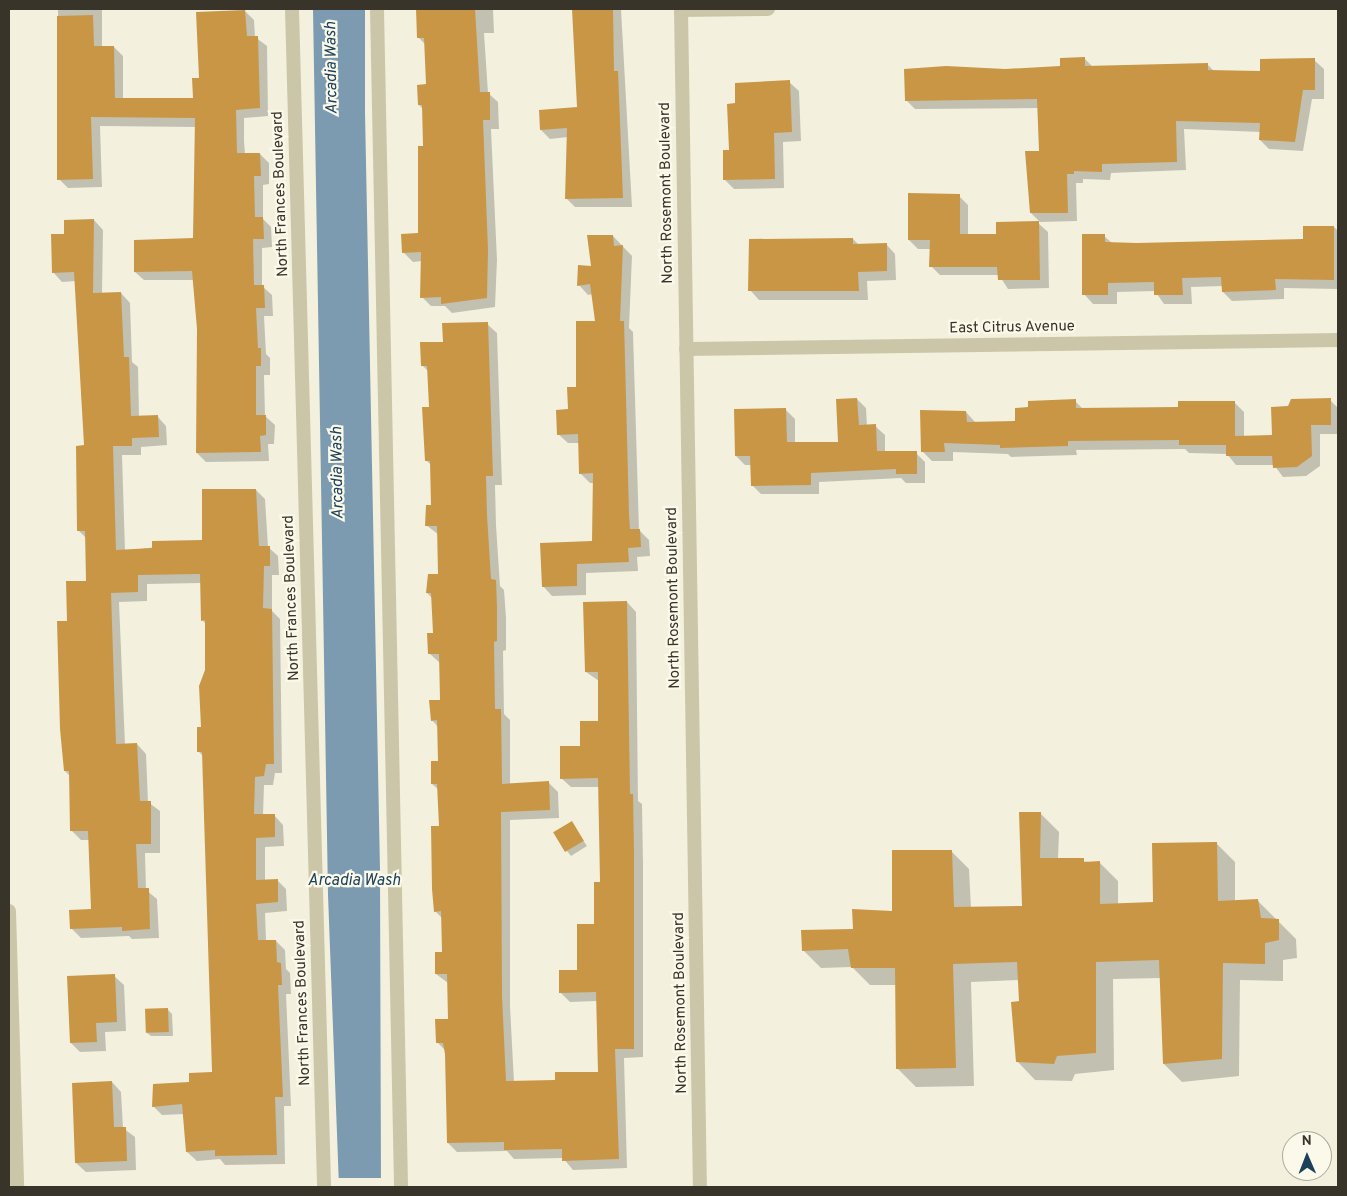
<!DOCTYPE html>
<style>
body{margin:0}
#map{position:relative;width:1347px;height:1196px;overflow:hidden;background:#f3f1de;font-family:Overpass,sans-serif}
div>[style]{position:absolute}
.water>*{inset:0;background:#7c9bb1}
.pier>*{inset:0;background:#f3f1de;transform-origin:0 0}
.shadow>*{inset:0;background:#0003}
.building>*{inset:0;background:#c99646;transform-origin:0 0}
.minor>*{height:14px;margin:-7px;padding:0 7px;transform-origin:7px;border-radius:7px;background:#ccc6a9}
.tertiary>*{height:14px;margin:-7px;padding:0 7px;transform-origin:7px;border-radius:7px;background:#ccc6a9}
span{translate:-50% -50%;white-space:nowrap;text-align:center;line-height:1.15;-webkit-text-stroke:4.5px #faf9ea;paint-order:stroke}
.street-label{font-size:15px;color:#393429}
.water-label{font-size:16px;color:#1d405b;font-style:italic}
.frame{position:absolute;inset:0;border:10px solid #393429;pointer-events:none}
.north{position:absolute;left:1282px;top:1131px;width:50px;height:50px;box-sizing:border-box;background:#faf9ea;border:1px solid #adaa9d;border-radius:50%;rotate:359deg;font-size:14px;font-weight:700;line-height:20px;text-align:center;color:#393429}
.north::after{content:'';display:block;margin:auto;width:18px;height:22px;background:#1d405b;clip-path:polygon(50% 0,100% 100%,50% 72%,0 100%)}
</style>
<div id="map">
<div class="water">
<i style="clip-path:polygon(313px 9px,365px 9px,365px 112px,380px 869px,381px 1187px,339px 1187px,328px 895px)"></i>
</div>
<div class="pier">
<i style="left:384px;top:1178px;width:9px;height:48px;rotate:90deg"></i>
</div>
<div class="shadow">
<i style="clip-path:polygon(58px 9px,102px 9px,102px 47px,114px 47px,123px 56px,123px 99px,194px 100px,201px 79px,245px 11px,254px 20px,255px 37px,267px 46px,268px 116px,244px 118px,244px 141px,245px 154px,260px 154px,269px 163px,269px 184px,263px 185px,263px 219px,271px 227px,272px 247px,262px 248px,262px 286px,272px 295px,273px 316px,264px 316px,266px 354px,270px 358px,270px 375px,264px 375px,265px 416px,275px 425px,274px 444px,268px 444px,269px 461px,206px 462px,197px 453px,198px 329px,194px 280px,144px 280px,135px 272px,194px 240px,196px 127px,100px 126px,102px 187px,68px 188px,59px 179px)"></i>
<i style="clip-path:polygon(417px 9px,493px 9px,494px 33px,484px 33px,488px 93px,498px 102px,499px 129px,491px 129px,497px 260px,495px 307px,452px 313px,445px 306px,431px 306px,422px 297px,422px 261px,413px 262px,403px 252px,419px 235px,424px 148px,423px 109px,419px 105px,427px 85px,425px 44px,419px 38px)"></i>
<i style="clip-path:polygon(573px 9px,621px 9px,632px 207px,575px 207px,566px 198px,568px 137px,550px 139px,541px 130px,578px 108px)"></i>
<i style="clip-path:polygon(1084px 58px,1093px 67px,1208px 65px,1214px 71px,1261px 72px,1314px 60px,1324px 69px,1324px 99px,1312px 99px,1303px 151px,1269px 149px,1260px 140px,1261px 132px,1184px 129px,1186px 170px,1111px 173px,1110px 180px,1083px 179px,1083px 183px,1076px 183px,1077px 221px,1040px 222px,1031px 213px,1040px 152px,1038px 108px,915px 109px,906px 100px,1005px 70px,1062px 67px)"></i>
<i style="clip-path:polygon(789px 82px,799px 91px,801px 141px,783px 142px,784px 188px,734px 189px,725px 180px,737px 105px)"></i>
<i style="clip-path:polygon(959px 196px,968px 205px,968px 235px,998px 236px,1038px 223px,1048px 232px,1049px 288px,1008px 289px,999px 275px,940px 275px,931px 266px,931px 249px,918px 249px,909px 240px)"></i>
<i style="clip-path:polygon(94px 220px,103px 230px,102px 294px,121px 293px,130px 303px,132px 362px,138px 367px,139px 417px,157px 416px,166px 426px,167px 445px,141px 447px,141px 455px,122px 455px,125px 551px,203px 541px,256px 490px,265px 499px,268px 547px,278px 556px,279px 575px,272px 575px,272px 611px,280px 619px,282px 773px,275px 773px,273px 785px,264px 785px,263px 815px,274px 815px,283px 825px,284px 846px,265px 847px,265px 880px,277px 880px,286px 889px,287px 911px,265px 913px,266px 941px,276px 941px,285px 950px,286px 969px,290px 973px,291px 994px,286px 994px,291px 1106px,284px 1106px,285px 1164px,225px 1165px,220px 1159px,197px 1161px,187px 1152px,184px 1114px,162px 1115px,153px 1106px,214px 1073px,204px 757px,199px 752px,206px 670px,206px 624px,202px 620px,201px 583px,147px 584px,147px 601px,119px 602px,125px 745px,137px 744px,146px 754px,148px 802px,160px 811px,160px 853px,145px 853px,146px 890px,157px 899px,159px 938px,132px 939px,129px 936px,81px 938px,71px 928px,92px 911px,89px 840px,81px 840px,71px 830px,70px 776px,65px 771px,68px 622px,87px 582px,86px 538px,78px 530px,85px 447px,76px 281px,62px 282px,53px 272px,65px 235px)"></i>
<i style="clip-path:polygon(1334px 227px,1338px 231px,1338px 289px,1284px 288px,1284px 299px,1232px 301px,1223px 292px,1223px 286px,1191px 287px,1192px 304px,1164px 304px,1155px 291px,1117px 292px,1117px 304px,1093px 304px,1084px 294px,1104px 236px,1112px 243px,1203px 244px,1304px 240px)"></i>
<i style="clip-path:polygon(613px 236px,632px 256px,629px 328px,633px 332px,639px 530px,649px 540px,650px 556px,637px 557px,638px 571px,586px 573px,586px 595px,552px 596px,543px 586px,593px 542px,594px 483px,590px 483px,580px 473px,579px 443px,568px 443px,558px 434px,578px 388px,597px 323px,593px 294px,588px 295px,579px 285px)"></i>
<i style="clip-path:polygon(853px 239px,859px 245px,886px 244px,895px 254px,896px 280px,867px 281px,868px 300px,759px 300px,750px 290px)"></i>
<i style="clip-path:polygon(487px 324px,497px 333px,502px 485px,495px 485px,496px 525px,500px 586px,504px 590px,506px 618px,506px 650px,503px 651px,504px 714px,510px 720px,510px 785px,549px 783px,558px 792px,559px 818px,510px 820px,510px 1006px,514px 1082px,556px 1081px,599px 1073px,597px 1001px,570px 1002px,561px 993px,578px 971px,595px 925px,601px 884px,599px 787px,571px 787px,561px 778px,599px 722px,599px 681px,586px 672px,627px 602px,636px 612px,638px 801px,642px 804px,643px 863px,643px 1057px,624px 1058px,627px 1168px,573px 1170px,563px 1158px,514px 1159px,507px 1151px,457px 1152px,448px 1143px,446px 1051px,437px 1042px,449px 1020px,448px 983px,436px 974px,443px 953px,443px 919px,435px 911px,440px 827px,439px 790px,432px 784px,439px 763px,438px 727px,432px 720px,441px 701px,440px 663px,430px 654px,434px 634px,432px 598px,427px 593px,440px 575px,439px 535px,426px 525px,432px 506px,431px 465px,426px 460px,430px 409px,429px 372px,422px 365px,444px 343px)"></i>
<i style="clip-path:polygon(857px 399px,866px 408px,867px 426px,875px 426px,885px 435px,885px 452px,916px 453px,925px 462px,925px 483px,906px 483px,901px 478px,819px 482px,819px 494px,761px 494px,752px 485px,752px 465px,745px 465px,736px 456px,786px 410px,795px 419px,795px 444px,839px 443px)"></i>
<i style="clip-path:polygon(1330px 400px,1338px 408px,1338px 434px,1320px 434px,1320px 466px,1306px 476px,1283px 477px,1274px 465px,1236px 465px,1227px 454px,1189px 453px,1185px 449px,1076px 450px,1077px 455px,1011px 457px,1008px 454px,953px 452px,953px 461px,932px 461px,923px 452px,966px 412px,975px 422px,1016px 422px,1075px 401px,1083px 409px,1180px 408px,1234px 402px,1244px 412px,1244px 437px,1273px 437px,1289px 408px)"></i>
<i style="clip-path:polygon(1041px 814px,1059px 832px,1058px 859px,1100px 863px,1118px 881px,1118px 905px,1155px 903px,1217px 844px,1235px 862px,1235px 901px,1257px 900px,1296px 939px,1297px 958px,1283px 960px,1283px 981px,1240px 980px,1239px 1076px,1182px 1082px,1164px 1064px,1161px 978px,1113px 979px,1114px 1070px,1075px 1074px,1072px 1081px,1035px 1080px,1017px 1061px,1020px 980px,971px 982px,974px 1086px,916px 1087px,897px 1068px,897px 985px,870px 985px,852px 967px,821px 968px,803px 950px,894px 912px,951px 851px,969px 869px,971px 908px,1023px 907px)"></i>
<i style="clip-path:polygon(571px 822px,587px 846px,571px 856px,567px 851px)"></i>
<i style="clip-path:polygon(114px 976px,124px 985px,126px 1031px,105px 1032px,106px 1051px,80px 1052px,71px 1043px)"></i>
<i style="clip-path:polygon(168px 1010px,172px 1014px,173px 1036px,151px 1036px,146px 1032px)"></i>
<i style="clip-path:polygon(112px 1082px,121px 1092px,123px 1128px,135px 1137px,136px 1170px,86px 1172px,76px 1163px)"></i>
</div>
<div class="building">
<i style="clip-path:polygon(416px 9px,475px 9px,480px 92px,490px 92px,490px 120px,483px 120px,488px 250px,487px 298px,441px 304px,441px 297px,420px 298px,421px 252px,402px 253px,401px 234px,418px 233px,418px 146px,423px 146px,422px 105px,418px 105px,417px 85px,426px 84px,424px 38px,417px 38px)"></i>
<i style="clip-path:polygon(572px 9px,613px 9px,614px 71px,618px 71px,623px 198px,565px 199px,567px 128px,540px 130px,539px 110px,577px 107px)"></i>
<i style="clip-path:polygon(245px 10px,247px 36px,258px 36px,260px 108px,236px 110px,237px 153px,260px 153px,261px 176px,254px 176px,255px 217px,263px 217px,264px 239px,253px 239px,254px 285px,264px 285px,265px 308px,256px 308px,258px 348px,261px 348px,261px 366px,256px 366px,256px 415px,266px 415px,266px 435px,260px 436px,261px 452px,196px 453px,197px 329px,192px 271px,134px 272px,134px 240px,193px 238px,195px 118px,91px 117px,93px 179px,57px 180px,57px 16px,93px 15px,94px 46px,114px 46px,115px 98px,193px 98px,192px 78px,199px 78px,196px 12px)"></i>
<i style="clip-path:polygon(1085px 57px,1085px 66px,1208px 63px,1208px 70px,1260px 71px,1260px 59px,1315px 58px,1315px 90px,1303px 90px,1295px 142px,1259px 140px,1260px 123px,1176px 121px,1177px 162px,1102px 164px,1102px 172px,1074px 171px,1074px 174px,1067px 174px,1068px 213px,1030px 213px,1025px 151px,1039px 151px,1037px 99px,905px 101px,904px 69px,946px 66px,1005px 69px,1060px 66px,1060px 58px)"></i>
<i style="clip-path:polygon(790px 80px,792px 132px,774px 133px,775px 179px,723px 180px,723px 150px,729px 150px,727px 104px,735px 103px,735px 83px)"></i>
<i style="clip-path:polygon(908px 193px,960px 194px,960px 234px,996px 234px,996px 222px,1039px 221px,1040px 280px,998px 280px,997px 267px,929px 267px,930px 240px,908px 240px)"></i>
<i style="clip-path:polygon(94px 219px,93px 293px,121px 292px,124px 357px,129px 357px,131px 416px,158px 415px,159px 437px,132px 438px,132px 446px,113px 446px,116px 550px,152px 548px,152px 541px,202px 540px,202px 489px,256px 489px,259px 546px,270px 546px,270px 566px,264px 566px,263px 608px,272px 609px,274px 764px,266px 764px,264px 776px,255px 777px,254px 814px,275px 814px,275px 837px,256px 838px,256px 880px,278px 879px,278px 902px,256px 904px,258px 940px,276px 940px,277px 962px,281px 963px,282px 985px,278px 985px,283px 1097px,275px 1097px,277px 1155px,215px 1156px,215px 1150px,186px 1152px,182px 1104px,152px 1107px,153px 1084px,189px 1082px,189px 1073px,212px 1072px,202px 752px,197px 752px,197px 727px,201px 727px,199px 686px,205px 670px,205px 620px,201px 621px,200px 574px,138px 575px,138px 592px,111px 593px,116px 744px,137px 743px,140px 801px,151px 801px,151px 844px,136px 844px,138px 888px,149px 888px,150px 929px,122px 931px,122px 927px,70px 929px,69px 910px,91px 909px,88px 831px,70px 831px,69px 771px,64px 771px,60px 729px,57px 621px,67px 621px,66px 581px,86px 581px,85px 531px,77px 531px,76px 446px,84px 445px,74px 272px,52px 273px,51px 234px,64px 234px,64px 220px)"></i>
<i style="clip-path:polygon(1303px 226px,1334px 226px,1334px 280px,1275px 279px,1276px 290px,1222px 292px,1221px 277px,1182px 278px,1183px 295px,1154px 295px,1154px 282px,1108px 283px,1108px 295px,1082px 295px,1082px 234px,1105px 234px,1105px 242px,1137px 243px,1303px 239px)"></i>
<i style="clip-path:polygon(587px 235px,613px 235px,614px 246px,623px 245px,620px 321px,624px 321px,629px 514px,630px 529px,640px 529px,641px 547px,628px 548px,629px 562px,577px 564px,577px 586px,542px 587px,540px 543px,592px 541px,593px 473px,579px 474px,578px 434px,557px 435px,556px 410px,568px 409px,567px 387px,576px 387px,576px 321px,595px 321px,590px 284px,577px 286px,578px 265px,591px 266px)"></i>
<i style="clip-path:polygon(853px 238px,853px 244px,887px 243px,887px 271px,858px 272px,859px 291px,748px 291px,749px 239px)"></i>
<i style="clip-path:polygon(488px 322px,493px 476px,486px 476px,487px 515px,491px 579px,496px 580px,497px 607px,497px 641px,494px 642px,495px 709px,501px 709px,502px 784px,549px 781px,550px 810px,501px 812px,502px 996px,506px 1081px,555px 1080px,555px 1072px,598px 1072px,596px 992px,559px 993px,559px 970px,577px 970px,577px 924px,594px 924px,594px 882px,600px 882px,598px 778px,560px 779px,560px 746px,580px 746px,580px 721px,598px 721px,598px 672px,585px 672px,583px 602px,627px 601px,630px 794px,633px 794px,634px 853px,634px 1049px,615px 1049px,619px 1159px,562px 1161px,562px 1149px,504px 1150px,504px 1142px,447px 1143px,445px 1054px,443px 1043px,436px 1043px,435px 1019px,448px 1019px,447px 974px,435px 974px,435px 952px,442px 952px,441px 911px,434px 912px,432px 889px,431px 826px,439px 826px,437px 784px,431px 784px,431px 761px,438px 761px,437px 720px,431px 721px,429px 700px,440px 700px,439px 654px,428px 654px,427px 633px,433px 633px,431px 593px,426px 593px,428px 574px,438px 574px,437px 526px,425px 526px,426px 505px,431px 505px,430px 461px,425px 461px,422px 407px,429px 407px,427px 366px,421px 366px,420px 342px,443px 342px,442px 323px)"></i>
<i style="clip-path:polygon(857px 398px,859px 425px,876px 424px,877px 451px,917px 451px,917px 474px,896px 474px,896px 469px,811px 473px,811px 485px,751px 486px,750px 456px,735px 456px,734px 409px,786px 408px,787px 442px,838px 442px,836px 399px)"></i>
<i style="clip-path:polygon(1331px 398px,1331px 425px,1311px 425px,1312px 456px,1297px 467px,1273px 468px,1272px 456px,1226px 456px,1226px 445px,1179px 445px,1179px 440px,1068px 441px,1068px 446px,1000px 448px,1000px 445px,944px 443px,945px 452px,921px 452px,920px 410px,966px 411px,967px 422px,1015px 421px,1015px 408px,1028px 407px,1028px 401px,1076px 399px,1076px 408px,1178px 407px,1178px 401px,1235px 401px,1235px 436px,1272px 435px,1271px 407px,1288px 406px,1291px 399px)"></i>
<i style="clip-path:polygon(1019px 812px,1041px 812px,1040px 858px,1084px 858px,1084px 862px,1100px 861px,1100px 904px,1153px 902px,1152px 843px,1217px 842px,1218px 901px,1258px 899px,1261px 918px,1279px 919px,1279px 940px,1265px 943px,1265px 964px,1223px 963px,1222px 1059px,1163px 1064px,1159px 960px,1096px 962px,1096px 1053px,1057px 1056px,1054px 1064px,1016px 1062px,1011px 1002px,1019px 1001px,1017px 962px,953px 964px,956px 1068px,896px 1069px,895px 968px,851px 968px,848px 949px,802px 951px,801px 930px,853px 929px,852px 909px,892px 911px,892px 850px,952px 850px,954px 907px,1022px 906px)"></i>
<i style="left:572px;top:821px;width:23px;height:22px;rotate:59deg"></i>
<i style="clip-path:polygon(115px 974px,117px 1022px,96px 1023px,97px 1042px,70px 1043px,67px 976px)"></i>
<i style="left:168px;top:1008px;width:24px;height:23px;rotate:88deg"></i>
<i style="clip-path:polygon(112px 1081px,114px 1127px,126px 1127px,127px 1161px,75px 1163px,72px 1083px)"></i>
</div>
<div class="minor">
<i style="left:292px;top:9px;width:1178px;rotate:88.44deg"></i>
<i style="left:377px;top:9px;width:1178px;rotate:88.83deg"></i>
<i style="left:681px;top:10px;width:87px;rotate:-0.7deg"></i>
<i style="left:686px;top:349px;width:652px;rotate:-0.79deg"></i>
<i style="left:9px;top:911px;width:276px;rotate:88.3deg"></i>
</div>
<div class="tertiary">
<i style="left:681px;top:9px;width:1178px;rotate:89.08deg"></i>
</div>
<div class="street-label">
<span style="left:667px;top:193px;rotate:-91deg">North Rosemont Boulevard</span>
<span style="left:281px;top:194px;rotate:-92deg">North Frances Boulevard</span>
<span style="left:1012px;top:328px;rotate:-1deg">East Citrus Avenue</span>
<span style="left:292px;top:598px;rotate:-92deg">North Frances Boulevard</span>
<span style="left:674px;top:598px;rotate:-91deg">North Rosemont Boulevard</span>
<span style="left:303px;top:1003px;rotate:-92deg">North Frances Boulevard</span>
<span style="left:681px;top:1003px;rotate:-91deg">North Rosemont Boulevard</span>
</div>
<div class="water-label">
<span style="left:332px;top:68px;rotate:-91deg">Arcadia Wash</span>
<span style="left:338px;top:473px;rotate:-91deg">Arcadia Wash</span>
<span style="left:354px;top:881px">Arcadia Wash</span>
</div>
<div class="frame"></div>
<div class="north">N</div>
</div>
